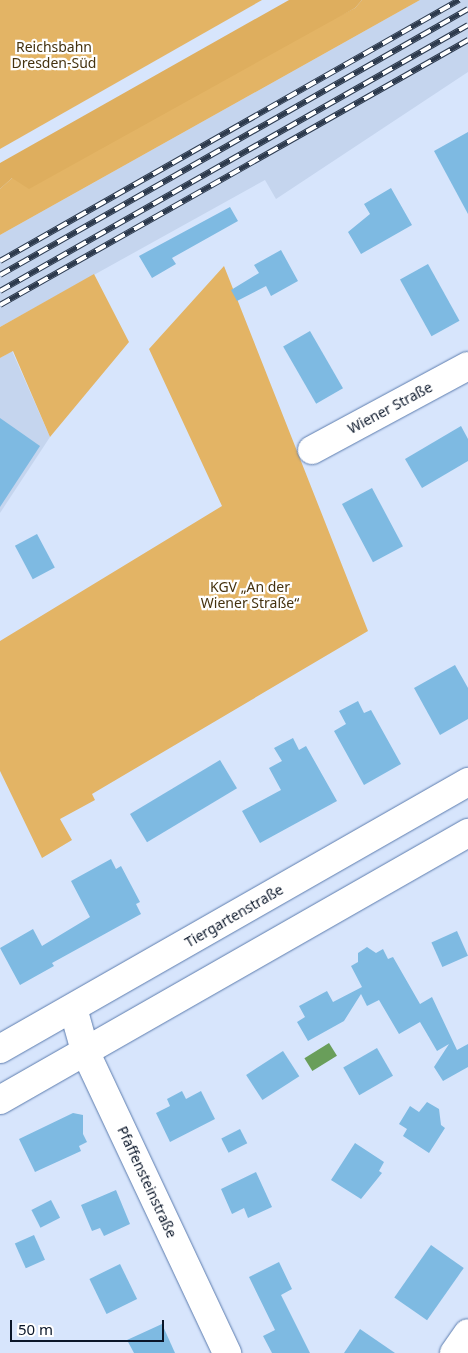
<!DOCTYPE html>
<meta charset="utf-8">
<style>
body{margin:0}
#map{position:relative;width:468px;height:1353px;overflow:hidden;background:#d7e5fc;font-family:"Noto Sans",sans-serif}
div>[style]{position:absolute}
.built>*{inset:0;background:#c5d5ee}
.green>*{inset:0;background:#e3b465}
.forest>*{inset:0;background:#deae5e}
.water>*{inset:0;background:#699e5a;transform-origin:0 0}
.building>*{inset:0;background:#7ebae2;transform-origin:0 0}
.roads{filter:drop-shadow(0 0 1px #5c7cae) drop-shadow(0 0 1px #5c7cae)}
.minor>*{height:28px;margin:-14px;padding:0 14px;transform-origin:14px;border-radius:14px;background:#fff}
.rail>*{height:5.5px;margin-top:-2.75px;transform-origin:0;background:repeating-linear-gradient(90deg,#fff 0 11px,#2d3a4d 0 22px);box-sizing:border-box;border-block:1px solid #2d3a4d}
span{translate:-50% -50%;white-space:nowrap;text-align:center;line-height:1.15;-webkit-text-stroke:4.5px #fff;paint-order:stroke}
.park-label{font-size:14px;color:#45320f}
.street-label{font-size:14px;color:#0a1629}
.scale{position:absolute;left:10px;top:1320px;width:154px;height:22px;box-sizing:border-box;border:2px solid #0a1629;border-top:0;padding-left:6px;font-size:15px;line-height:18px;white-space:nowrap;color:#0a1629;-webkit-text-stroke:4px #fff;paint-order:stroke}
</style>
<div id="map">
<div class="built">
<i style="clip-path:polygon(420px 0,468px 0,468px 72px,276px 199px,265px 180px,0 327px,0 235px)"></i>
<i style="clip-path:polygon(12px 351px,50px 437px,0 513px,0 358px)"></i>
</div>
<div class="green">
<i style="clip-path:polygon(0 0,262px 0,0 149px)"></i>
<i style="clip-path:polygon(362px 0,420px 0,0 235px,0 189px,12px 178px,355px 8px)"></i>
<i style="clip-path:polygon(224px 266px,368px 631px,92px 794px,95px 800px,60px 819px,72px 840px,42px 858px,0 771px,0 641px,222px 506px,149px 349px)"></i>
<i style="clip-path:polygon(94px 274px,129px 342px,50px 437px,13px 351px,0 358px,0 327px)"></i>
</div>
<div class="forest">
<i style="clip-path:polygon(289px 0,362px 0,355px 8px,29px 189px,12px 178px,0 189px,0 163px)"></i>
</div>
<div class="water">
<i style="left:329px;top:1043px;width:15px;height:29px;rotate:58deg"></i>
</div>
<div class="building">
<i style="clip-path:polygon(468px 132px,468px 214px,434px 151px)"></i>
<i style="clip-path:polygon(391px 188px,412px 225px,361px 254px,348px 232px,370px 214px,364px 204px)"></i>
<i style="clip-path:polygon(230px 207px,238px 221px,172px 258px,176px 264px,152px 278px,139px 256px)"></i>
<i style="clip-path:polygon(281px 250px,298px 281px,271px 296px,266px 286px,237px 301px,231px 290px,259px 273px,254px 265px)"></i>
<i style="left:428px;top:264px;width:65px;height:32px;rotate:61deg"></i>
<i style="left:310px;top:331px;width:66px;height:31px;rotate:60deg"></i>
<i style="clip-path:polygon(0 418px,40px 446px,0 507px)"></i>
<i style="clip-path:polygon(461px 426px,468px 439px,468px 461px,422px 488px,405px 459px)"></i>
<i style="left:372px;top:488px;width:66px;height:34px;rotate:62deg"></i>
<i style="left:37px;top:534px;width:38px;height:25px;rotate:62deg"></i>
<i style="clip-path:polygon(455px 665px,468px 688px,468px 719px,440px 735px,414px 688px)"></i>
<i style="clip-path:polygon(358px 701px,364px 713px,371px 710px,401px 764px,364px 785px,334px 731px,346px 724px,339px 711px)"></i>
<i style="clip-path:polygon(293px 738px,299px 750px,306px 746px,337px 801px,260px 843px,242px 811px,281px 790px,269px 768px,282px 761px,274px 748px)"></i>
<i style="left:220px;top:760px;width:33px;height:105px;rotate:59deg"></i>
<i style="clip-path:polygon(111px 859px,116px 869px,121px 866px,140px 902px,136px 904px,141px 914px,52px 963px,54px 966px,20px 985px,0 948px,33px 929px,42px 946px,90px 917px,71px 881px)"></i>
<i style="left:457px;top:931px;width:27px;height:28px;rotate:66deg"></i>
<i style="clip-path:polygon(367px 947px,376px 953px,383px 949px,388px 959px,393px 957px,420px 1004px,432px 997px,457px 1050px,468px 1044px,468px 1067px,443px 1081px,434px 1067px,449px 1044px,437px 1051px,420px 1022px,399px 1034px,379px 1000px,367px 1006px,361px 994px,344px 1021px,308px 1041px,297px 1022px,305px 1017px,299px 1006px,327px 991px,333px 1002px,362px 987px,351px 966px,358px 962px,358px 953px)"></i>
<i style="left:377px;top:1048px;width:32px;height:39px;rotate:60deg"></i>
<i style="left:283px;top:1051px;width:30px;height:44px;rotate:57deg"></i>
<i style="clip-path:polygon(182px 1091px,186px 1099px,201px 1091px,215px 1119px,170px 1142px,156px 1113px,170px 1106px,167px 1099px)"></i>
<i style="clip-path:polygon(427px 1102px,439px 1109px,441px 1125px,445px 1128px,429px 1153px,403px 1136px,407px 1129px,399px 1124px,410px 1106px,419px 1112px)"></i>
<i style="clip-path:polygon(73px 1113px,83px 1115px,83px 1134px,87px 1142px,79px 1146px,81px 1151px,35px 1172px,19px 1139px)"></i>
<i style="left:240px;top:1129px;width:16px;height:21px;rotate:63deg"></i>
<i style="clip-path:polygon(355px 1143px,384px 1162px,379px 1171px,382px 1173px,361px 1199px,331px 1180px)"></i>
<i style="clip-path:polygon(256px 1172px,272px 1207px,248px 1218px,244px 1208px,232px 1214px,221px 1189px)"></i>
<i style="clip-path:polygon(116px 1190px,130px 1224px,104px 1236px,100px 1228px,92px 1231px,81px 1205px)"></i>
<i style="left:51px;top:1200px;width:20px;height:22px;rotate:63deg"></i>
<i style="left:34px;top:1235px;width:27px;height:21px;rotate:66deg"></i>
<i style="left:431px;top:1245px;width:40px;height:64px;rotate:35deg"></i>
<i style="clip-path:polygon(279px 1262px,292px 1289px,281px 1295px,310px 1353px,272px 1353px,263px 1336px,275px 1330px,249px 1277px)"></i>
<i style="left:120px;top:1264px;width:39px;height:34px;rotate:64deg"></i>
<i style="clip-path:polygon(162px 1324px,175px 1353px,134px 1353px,127px 1340px)"></i>
<i style="clip-path:polygon(360px 1329px,395px 1353px,344px 1353px)"></i>
</div>
<div class="roads">
<div class="minor">
<i style="left:312px;top:450px;width:177px;rotate:-28.3deg"></i>
<i style="left:73px;top:1008px;width:45px;rotate:74.4deg"></i>
<i style="left:85px;top:1051px;width:334px;rotate:64.8deg"></i>
<i style="left:0;top:1049px;width:539px;rotate:-29.71deg"></i>
<i style="left:0;top:1100px;width:539px;rotate:-29.71deg"></i>
<i style="left:454px;top:1353px;width:24px;rotate:-55deg"></i>
</div>
</div>
<div class="rail">
<i style="left:0;top:261px;width:528px;rotate:-29.62deg"></i>
<i style="left:0;top:275px;width:538px;rotate:-29.61deg"></i>
<i style="left:0;top:291px;width:538px;rotate:-29.61deg"></i>
<i style="left:0;top:305px;width:538px;rotate:-29.52deg"></i>
</div>
<div class="park-label">
<span style="left:54px;top:55px">Reichsbahn<br>Dresden-Süd</span>
<span style="left:250px;top:595px">KGV „An der<br>Wiener Straße“</span>
</div>
<div class="street-label">
<span style="left:390px;top:408px;rotate:-28deg">Wiener Straße</span>
<span style="left:234px;top:916px;rotate:-30deg">Tiergartenstraße</span>
<span style="left:147px;top:1182px;rotate:65deg">Pfaffensteinstraße</span>
</div>
<div class="scale">50 m</div>
</div>
